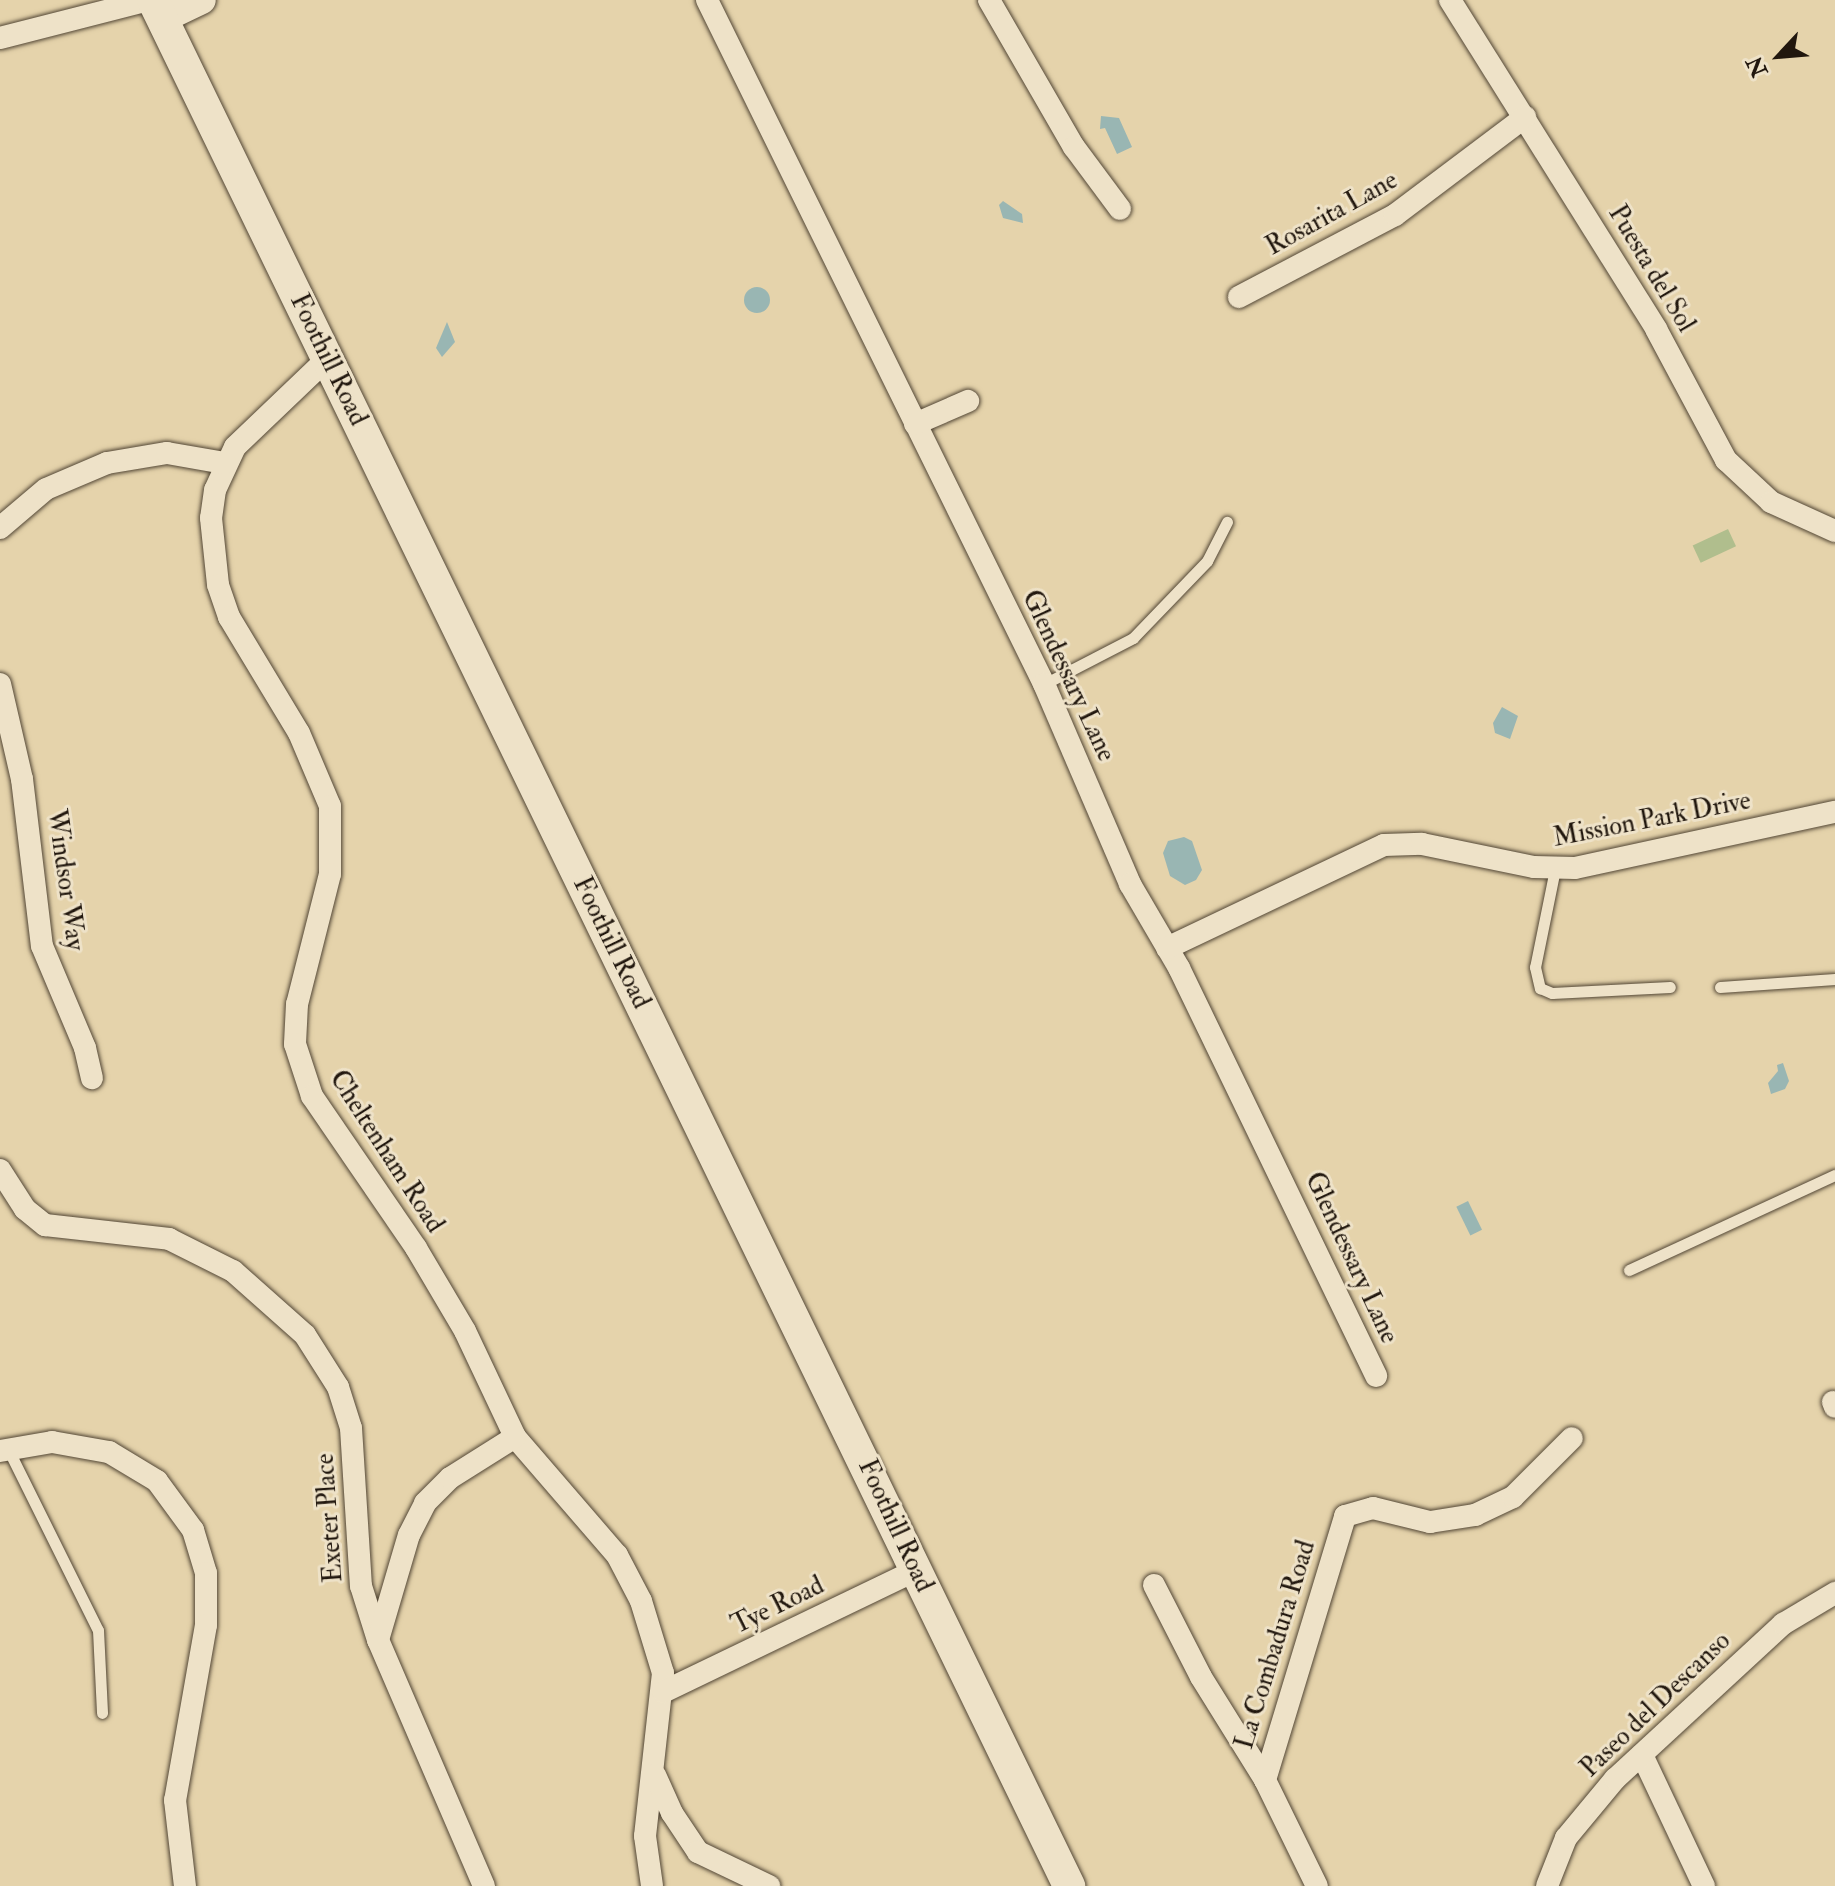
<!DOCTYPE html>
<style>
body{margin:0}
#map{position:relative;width:1835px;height:1886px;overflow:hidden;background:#e5d3ab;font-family:"IM FELL Double Pica",serif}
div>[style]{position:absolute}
.green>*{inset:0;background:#b0be8d;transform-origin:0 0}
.water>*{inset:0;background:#99b6b3;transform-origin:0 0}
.round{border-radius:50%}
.roads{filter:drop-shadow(0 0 2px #524635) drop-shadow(0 0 2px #524635)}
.service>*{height:11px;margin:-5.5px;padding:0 5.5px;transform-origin:5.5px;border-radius:5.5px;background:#eee2c8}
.minor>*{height:22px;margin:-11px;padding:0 11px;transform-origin:11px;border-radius:11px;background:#eee2c8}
.tertiary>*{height:28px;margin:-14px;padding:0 14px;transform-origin:14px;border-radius:14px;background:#eee2c8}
.secondary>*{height:32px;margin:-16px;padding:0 16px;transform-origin:16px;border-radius:16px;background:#eee2c8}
span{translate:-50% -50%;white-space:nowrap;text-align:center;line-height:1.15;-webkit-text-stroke:6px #eee2c8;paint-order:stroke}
.street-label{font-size:26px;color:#21170e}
.north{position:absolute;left:1739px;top:16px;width:80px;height:80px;-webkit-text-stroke:6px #eee2c8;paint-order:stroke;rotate:244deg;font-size:22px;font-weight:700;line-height:32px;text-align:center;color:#21170e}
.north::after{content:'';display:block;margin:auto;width:28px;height:36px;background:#21170e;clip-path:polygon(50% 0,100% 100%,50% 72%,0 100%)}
</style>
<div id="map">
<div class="green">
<i style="left:1728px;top:529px;width:19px;height:39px;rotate:65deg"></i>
</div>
<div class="water">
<i style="clip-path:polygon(1101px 116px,1119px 118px,1132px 147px,1117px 154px,1105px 128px,1100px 129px)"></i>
<i style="clip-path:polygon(1003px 201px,1022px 214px,1023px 223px,1003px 218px,999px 205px)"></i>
<i class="round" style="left:744px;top:287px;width:26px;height:26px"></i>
<i style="clip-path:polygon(447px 322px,455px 342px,442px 357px,436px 348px)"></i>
<i style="clip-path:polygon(1502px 707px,1518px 716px,1510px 739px,1495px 733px,1493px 723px)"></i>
<i style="clip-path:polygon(1184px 837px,1192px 841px,1202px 870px,1196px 880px,1185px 885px,1170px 876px,1163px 853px,1168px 841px)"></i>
<i style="clip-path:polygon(1783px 1063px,1789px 1081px,1785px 1089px,1771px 1094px,1768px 1083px,1778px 1071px,1777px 1065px)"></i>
<i style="left:1468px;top:1201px;width:32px;height:13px;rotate:64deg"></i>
</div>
<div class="roads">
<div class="service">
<i style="left:1044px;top:684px;width:100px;rotate:-27.3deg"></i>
<i style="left:1133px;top:638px;width:107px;rotate:-46.1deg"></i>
<i style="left:1207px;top:561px;width:44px;rotate:-62.9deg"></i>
<i style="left:1555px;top:869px;width:100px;rotate:101.5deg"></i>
<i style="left:1535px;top:967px;width:22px;rotate:77deg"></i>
<i style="left:1540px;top:988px;width:13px;rotate:23deg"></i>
<i style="left:1552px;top:993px;width:118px;rotate:-2.9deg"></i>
<i style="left:1720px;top:987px;width:115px;rotate:-4deg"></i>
<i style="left:1629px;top:1270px;width:227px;rotate:-24.8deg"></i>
<i style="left:8px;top:1449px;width:202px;rotate:63.6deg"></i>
<i style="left:98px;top:1630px;width:83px;rotate:87.2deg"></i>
</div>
<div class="minor">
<i style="left:707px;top:0;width:763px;rotate:63.77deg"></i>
<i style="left:1044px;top:684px;width:218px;rotate:66.7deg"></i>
<i style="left:1130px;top:884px;width:97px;rotate:59.7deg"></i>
<i style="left:1179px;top:968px;width:453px;rotate:64.2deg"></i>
<i style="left:989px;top:0;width:170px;rotate:60deg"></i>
<i style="left:1074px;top:147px;width:77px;rotate:53.4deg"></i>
<i style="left:1450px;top:0;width:388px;rotate:57.9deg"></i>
<i style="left:1656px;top:329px;width:149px;rotate:61.9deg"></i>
<i style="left:1726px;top:460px;width:62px;rotate:43deg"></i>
<i style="left:1771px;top:502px;width:70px;rotate:24.4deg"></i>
<i style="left:0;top:38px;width:154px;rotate:-14.3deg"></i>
<i style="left:1239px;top:297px;width:176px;rotate:-27.7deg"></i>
<i style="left:1395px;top:215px;width:163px;rotate:-37deg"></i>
<i style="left:327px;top:359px;width:127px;rotate:136.3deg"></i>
<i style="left:235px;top:447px;width:47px;rotate:114.9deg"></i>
<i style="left:215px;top:490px;width:28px;rotate:98deg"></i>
<i style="left:211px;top:518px;width:67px;rotate:84deg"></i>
<i style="left:218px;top:585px;width:34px;rotate:71deg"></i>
<i style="left:229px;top:617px;width:135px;rotate:58.9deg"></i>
<i style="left:299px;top:733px;width:79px;rotate:67deg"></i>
<i style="left:330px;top:806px;width:68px;rotate:90deg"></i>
<i style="left:330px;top:874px;width:134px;rotate:104.2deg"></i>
<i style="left:297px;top:1004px;width:40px;rotate:92.9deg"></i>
<i style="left:295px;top:1044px;width:55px;rotate:71.9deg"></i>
<i style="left:312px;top:1096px;width:184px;rotate:55.6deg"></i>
<i style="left:416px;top:1248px;width:96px;rotate:59.4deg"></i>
<i style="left:465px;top:1331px;width:117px;rotate:64.7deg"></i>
<i style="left:515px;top:1437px;width:156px;rotate:49.2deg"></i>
<i style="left:617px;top:1555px;width:52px;rotate:62.4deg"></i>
<i style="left:641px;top:1601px;width:75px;rotate:73deg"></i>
<i style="left:663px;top:1673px;width:164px;rotate:96.3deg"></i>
<i style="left:645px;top:1836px;width:50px;rotate:82deg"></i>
<i style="left:915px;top:424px;width:58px;rotate:-23.5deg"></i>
<i style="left:0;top:528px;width:60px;rotate:-40.3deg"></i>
<i style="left:46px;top:489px;width:66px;rotate:-23.1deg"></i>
<i style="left:107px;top:463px;width:61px;rotate:-9.5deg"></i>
<i style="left:167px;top:453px;width:59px;rotate:9.8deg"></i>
<i style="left:0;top:684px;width:98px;rotate:77deg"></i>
<i style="left:22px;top:779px;width:168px;rotate:83.2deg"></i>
<i style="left:42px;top:946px;width:111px;rotate:67.1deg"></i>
<i style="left:85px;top:1048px;width:31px;rotate:77deg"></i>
<i style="left:1167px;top:948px;width:240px;rotate:-25.4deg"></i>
<i style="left:1384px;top:845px;width:38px;rotate:-2deg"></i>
<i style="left:1422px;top:844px;width:114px;rotate:11.6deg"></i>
<i style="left:1534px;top:867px;width:41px;rotate:1.4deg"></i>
<i style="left:1575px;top:868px;width:266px;rotate:-12.2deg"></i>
<i style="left:0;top:1170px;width:46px;rotate:57.3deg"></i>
<i style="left:25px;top:1209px;width:26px;rotate:39deg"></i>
<i style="left:45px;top:1225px;width:125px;rotate:6.4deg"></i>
<i style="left:169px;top:1239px;width:72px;rotate:26.6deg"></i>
<i style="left:233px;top:1271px;width:96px;rotate:41.6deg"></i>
<i style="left:305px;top:1335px;width:62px;rotate:57.6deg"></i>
<i style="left:338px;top:1387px;width:43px;rotate:72.4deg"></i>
<i style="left:351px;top:1428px;width:158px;rotate:86.4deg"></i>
<i style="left:361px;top:1586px;width:57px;rotate:72.5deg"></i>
<i style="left:1833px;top:1402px;width:5px;rotate:68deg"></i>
<i style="left:0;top:1451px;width:53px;rotate:-9.8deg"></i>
<i style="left:52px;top:1442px;width:58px;rotate:10deg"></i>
<i style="left:109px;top:1452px;width:56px;rotate:31.1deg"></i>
<i style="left:157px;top:1481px;width:61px;rotate:53.7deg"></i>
<i style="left:193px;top:1530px;width:45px;rotate:73.2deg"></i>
<i style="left:206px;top:1573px;width:52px;rotate:90deg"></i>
<i style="left:206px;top:1625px;width:178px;rotate:100deg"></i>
<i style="left:175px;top:1800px;width:87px;rotate:83.4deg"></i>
<i style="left:1154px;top:1585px;width:103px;rotate:62.9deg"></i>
<i style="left:1201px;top:1677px;width:121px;rotate:58.1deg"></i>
<i style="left:1265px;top:1780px;width:118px;rotate:63.9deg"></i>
<i style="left:663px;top:1692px;width:282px;rotate:-25.7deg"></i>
<i style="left:1642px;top:1755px;width:145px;rotate:64.7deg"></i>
<i style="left:655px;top:1775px;width:42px;rotate:65.9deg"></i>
<i style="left:672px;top:1813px;width:47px;rotate:56.3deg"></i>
<i style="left:698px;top:1852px;width:79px;rotate:25.6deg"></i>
<i style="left:1265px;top:1780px;width:276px;rotate:-73.1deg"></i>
<i style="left:1345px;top:1516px;width:29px;rotate:-16deg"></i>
<i style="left:1373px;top:1508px;width:59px;rotate:13.8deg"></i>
<i style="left:1430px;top:1522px;width:46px;rotate:-8.8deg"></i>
<i style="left:1475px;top:1515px;width:42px;rotate:-25.3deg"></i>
<i style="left:1513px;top:1497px;width:83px;rotate:-45deg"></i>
<i style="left:484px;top:1886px;width:268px;rotate:-113.3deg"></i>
<i style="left:378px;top:1640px;width:109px;rotate:-73.6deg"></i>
<i style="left:409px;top:1535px;width:36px;rotate:-63deg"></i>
<i style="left:425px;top:1503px;width:35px;rotate:-45deg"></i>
<i style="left:450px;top:1478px;width:77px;rotate:-32.2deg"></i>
<i style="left:1547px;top:1886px;width:52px;rotate:-68.4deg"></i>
<i style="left:1566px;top:1838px;width:77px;rotate:-50.3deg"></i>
<i style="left:1615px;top:1779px;width:229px;rotate:-42.7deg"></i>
<i style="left:1783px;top:1624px;width:61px;rotate:-30.8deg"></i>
</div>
<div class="tertiary">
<i style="left:162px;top:19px;width:44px;rotate:-25.4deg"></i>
</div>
<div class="secondary">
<i style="left:153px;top:0;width:2097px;rotate:64.09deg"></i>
</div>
</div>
<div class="street-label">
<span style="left:1332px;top:214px;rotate:-29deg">Rosarita Lane</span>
<span style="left:1651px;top:269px;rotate:59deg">Puesta del Sol</span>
<span style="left:328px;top:360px;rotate:64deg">Foothill Road</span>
<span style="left:1068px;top:676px;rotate:65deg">Glendessary Lane</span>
<span style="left:1652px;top:820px;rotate:-11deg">Mission Park Drive</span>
<span style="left:65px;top:880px;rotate:82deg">Windsor Way</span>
<span style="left:611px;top:943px;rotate:64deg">Foothill Road</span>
<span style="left:386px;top:1152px;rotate:57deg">Cheltenham Road</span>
<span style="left:1351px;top:1258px;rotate:65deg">Glendessary Lane</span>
<span style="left:330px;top:1518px;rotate:-94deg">Exeter Place</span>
<span style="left:895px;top:1526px;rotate:65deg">Foothill Road</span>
<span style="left:778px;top:1606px;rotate:-26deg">Tye Road</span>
<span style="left:1276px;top:1645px;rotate:-73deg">La Combadura Road</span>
<span style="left:1656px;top:1705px;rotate:-44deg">Paseo del Descanso</span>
</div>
<div class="north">N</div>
</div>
